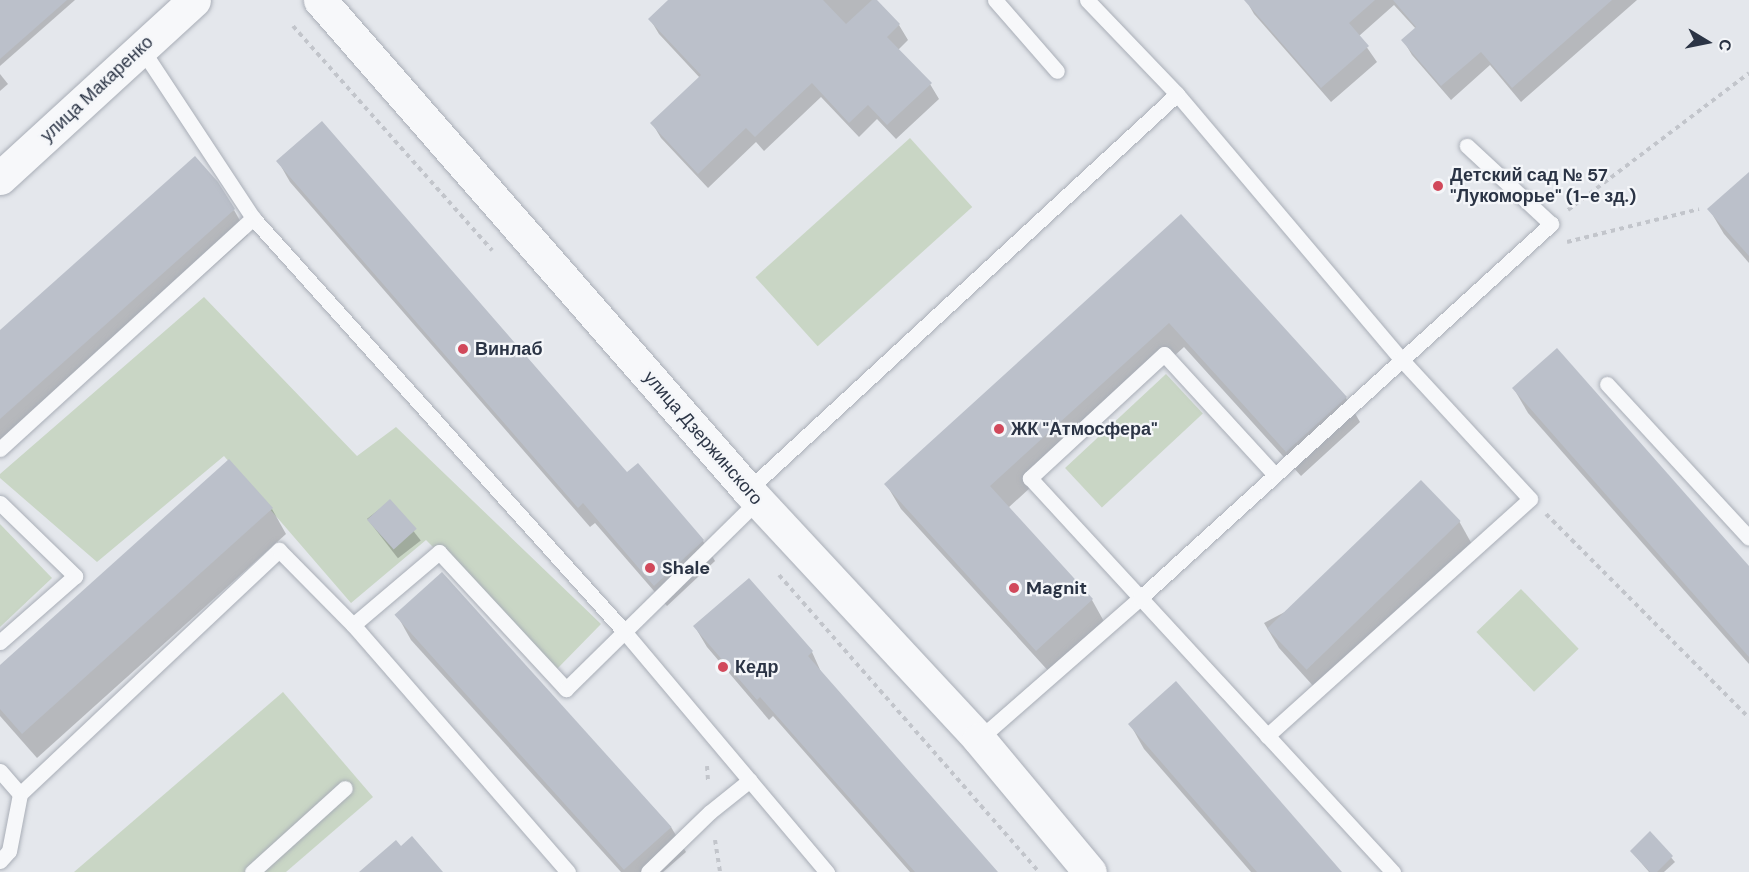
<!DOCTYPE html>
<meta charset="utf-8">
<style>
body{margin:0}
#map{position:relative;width:1749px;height:872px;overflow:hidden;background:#e4e7ec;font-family:"DM Sans",sans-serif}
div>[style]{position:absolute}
.green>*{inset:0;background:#c9d6c5;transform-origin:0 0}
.shadow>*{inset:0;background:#0003;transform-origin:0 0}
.building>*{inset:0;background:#bbc0ca;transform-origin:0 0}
.path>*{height:4px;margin-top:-2px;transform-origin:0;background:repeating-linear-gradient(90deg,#c2c5cb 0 4.5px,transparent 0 9px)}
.roads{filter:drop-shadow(0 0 2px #a9aeb7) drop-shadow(0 0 2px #a9aeb7)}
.service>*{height:15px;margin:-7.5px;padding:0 7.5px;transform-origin:7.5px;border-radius:7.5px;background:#f7f8fa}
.tertiary>*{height:33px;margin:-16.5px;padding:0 16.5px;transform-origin:16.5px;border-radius:16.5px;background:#f7f8fa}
.dots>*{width:16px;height:16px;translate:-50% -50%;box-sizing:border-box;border:3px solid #f4f6f9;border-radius:50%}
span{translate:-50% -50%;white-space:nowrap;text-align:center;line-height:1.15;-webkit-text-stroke:4.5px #f4f6f9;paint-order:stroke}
.street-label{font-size:18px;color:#2b3445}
.poi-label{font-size:18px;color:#2b3445;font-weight:700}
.left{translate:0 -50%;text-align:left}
.north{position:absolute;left:1677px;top:12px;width:60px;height:60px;-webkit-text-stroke:4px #f4f6f9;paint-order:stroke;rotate:100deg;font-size:16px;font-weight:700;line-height:24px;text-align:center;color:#2b3445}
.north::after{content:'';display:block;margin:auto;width:21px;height:27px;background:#2b3445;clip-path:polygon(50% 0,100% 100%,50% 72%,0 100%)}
</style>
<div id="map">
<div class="green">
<i style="left:910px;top:138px;width:93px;height:208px;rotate:48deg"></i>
<i style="clip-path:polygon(204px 297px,357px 456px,396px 427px,601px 624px,556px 670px,426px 540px,351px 603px,224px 456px,97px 562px,0 478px,0 474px)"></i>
<i style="left:1166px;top:374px;width:54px;height:138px;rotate:47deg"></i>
<i style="clip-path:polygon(0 524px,52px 578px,0 627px)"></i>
<i style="left:1521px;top:589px;width:83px;height:62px;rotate:46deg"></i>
<i style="clip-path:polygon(283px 692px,373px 797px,286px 872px,74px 872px)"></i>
</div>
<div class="shadow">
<i style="clip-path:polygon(0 0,75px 0,0 66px)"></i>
<i style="clip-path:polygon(669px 0,875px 0,899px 25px,908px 40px,898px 50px,930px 84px,939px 99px,896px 139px,877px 119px,859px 137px,821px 97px,764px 151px,756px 142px,708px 188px,661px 138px,652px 123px,700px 78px,659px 34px,650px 19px)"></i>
<i style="clip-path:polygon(1246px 0,1637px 0,1521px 102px,1490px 65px,1451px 100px,1412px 55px,1403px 40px,1416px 29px,1394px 5px,1359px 36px,1377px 62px,1331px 102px,1254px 14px)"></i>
<i style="clip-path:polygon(0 74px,8px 84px,0 91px)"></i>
<i style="clip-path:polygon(278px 161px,703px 541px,715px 561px,667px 606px,595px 523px,590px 527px,290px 182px)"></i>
<i style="clip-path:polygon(1749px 174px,1749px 263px,1724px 234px,1709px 209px)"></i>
<i style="clip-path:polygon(234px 210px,248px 235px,0 457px,0 333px)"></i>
<i style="clip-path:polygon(1181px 216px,1346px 398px,1360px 422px,1301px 476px,1184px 347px,1008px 508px,1092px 600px,1106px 625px,1052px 675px,901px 509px,886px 484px)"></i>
<i style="clip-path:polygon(1514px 389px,1749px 568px,1749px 664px,1528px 413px)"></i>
<i style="left:390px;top:501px;width:50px;height:29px;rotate:52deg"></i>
<i style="clip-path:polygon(272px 509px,286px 534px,37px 758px,0 716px,0 668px)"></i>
<i style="clip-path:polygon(1459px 521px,1473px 546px,1315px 688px,1279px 648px,1264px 623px)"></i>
<i style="clip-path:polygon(442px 574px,671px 827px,686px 852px,663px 872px,621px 872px,411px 640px,397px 615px)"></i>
<i style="clip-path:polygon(749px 580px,812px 652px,822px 674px,996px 872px,910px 872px,773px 716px,769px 720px,707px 647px,695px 627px)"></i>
<i style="clip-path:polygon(1130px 724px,1340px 872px,1251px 872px,1144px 749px)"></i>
<i style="clip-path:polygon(1650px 833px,1675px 862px,1664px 872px,1649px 872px,1631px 851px)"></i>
</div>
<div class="building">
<i style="clip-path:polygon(0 0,67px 0,0 59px)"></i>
<i style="clip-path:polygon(668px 0,823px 0,846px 24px,872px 0,877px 0,900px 24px,887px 37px,932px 83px,887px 125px,868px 105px,849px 123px,812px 83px,755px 137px,746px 128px,698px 174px,650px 123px,701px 75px,648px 19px)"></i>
<i style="clip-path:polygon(1244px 0,1375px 0,1349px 23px,1369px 46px,1321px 88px)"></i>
<i style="clip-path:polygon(1393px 0,1612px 0,1512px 88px,1481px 52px,1441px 86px,1401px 40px,1416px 27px)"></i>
<i style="clip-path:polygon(322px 121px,627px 472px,638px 463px,704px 540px,654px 586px,583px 503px,578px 508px,276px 161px)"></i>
<i style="clip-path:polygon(195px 156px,218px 182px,235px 209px,0 419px,0 330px)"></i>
<i style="clip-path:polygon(1749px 172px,1749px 256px,1707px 209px)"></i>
<i style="clip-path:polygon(1181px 214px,1347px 397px,1286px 452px,1169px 323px,990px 486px,1093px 599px,1036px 651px,884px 484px)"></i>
<i style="clip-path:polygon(1557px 348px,1749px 566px,1749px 657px,1512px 388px)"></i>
<i style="clip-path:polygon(229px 459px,273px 508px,22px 734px,0 709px,0 665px)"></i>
<i style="left:1421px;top:480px;width:57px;height:214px;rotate:46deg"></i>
<i style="left:390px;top:499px;width:40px;height:31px;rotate:48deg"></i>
<i style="left:442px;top:572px;width:343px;height:64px;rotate:48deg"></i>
<i style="clip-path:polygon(749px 578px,813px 651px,808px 656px,998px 872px,915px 872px,760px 697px,757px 700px,693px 626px)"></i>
<i style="clip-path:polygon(1176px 681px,1342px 872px,1257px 872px,1128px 724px)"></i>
<i style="clip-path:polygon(1650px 831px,1673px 856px,1657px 872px,1650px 872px,1630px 851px)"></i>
<i style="clip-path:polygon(412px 836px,443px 872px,359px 872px,396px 840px,401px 846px)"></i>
</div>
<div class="path">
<i style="left:293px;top:26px;width:300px;rotate:48.4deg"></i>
<i style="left:1568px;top:210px;width:227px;rotate:-37.1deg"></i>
<i style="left:1567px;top:242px;width:136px;rotate:-14deg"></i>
<i style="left:1546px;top:514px;width:288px;rotate:45.1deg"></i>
<i style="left:779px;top:575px;width:395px;rotate:48.8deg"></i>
<i style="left:707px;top:766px;width:16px;rotate:86deg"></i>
<i style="left:715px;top:840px;width:32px;rotate:81deg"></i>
</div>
<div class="roads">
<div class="service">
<i style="left:995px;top:0;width:94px;rotate:48.9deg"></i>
<i style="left:1087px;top:0;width:130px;rotate:46.2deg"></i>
<i style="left:1177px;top:94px;width:347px;rotate:49.8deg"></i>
<i style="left:1401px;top:359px;width:190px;rotate:47.3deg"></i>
<i style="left:1530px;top:499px;width:354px;rotate:138deg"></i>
<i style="left:141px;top:48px;width:204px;rotate:56.6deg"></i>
<i style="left:253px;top:218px;width:554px;rotate:48.07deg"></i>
<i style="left:623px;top:630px;width:317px;rotate:49.9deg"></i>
<i style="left:1607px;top:384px;width:209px;rotate:47.3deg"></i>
<i style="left:0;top:449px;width:343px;rotate:-42.4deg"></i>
<i style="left:1275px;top:475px;width:164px;rotate:-132.5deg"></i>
<i style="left:1164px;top:354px;width:183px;rotate:137.2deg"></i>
<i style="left:1030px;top:478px;width:536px;rotate:47.35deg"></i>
<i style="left:748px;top:490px;width:584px;rotate:-42.71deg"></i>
<i style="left:0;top:503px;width:105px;rotate:44.2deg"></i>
<i style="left:75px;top:576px;width:100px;rotate:138.7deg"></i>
<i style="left:979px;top:739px;width:214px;rotate:-41.2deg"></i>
<i style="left:1140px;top:598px;width:556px;rotate:-42.3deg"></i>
<i style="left:1551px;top:224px;width:115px;rotate:-137.1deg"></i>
<i style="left:0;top:771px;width:30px;rotate:49deg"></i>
<i style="left:0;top:861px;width:13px;rotate:-48deg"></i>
<i style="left:9px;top:851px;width:58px;rotate:-79.1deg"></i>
<i style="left:20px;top:794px;width:356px;rotate:-43.3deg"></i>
<i style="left:279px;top:550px;width:105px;rotate:45.4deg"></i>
<i style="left:252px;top:872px;width:125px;rotate:-42.1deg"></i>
<i style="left:568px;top:872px;width:327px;rotate:-131deg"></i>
<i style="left:353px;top:625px;width:113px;rotate:-40.3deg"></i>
<i style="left:439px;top:552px;width:187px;rotate:47.2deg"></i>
<i style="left:566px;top:689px;width:269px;rotate:-44.5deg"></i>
<i style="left:648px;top:872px;width:86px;rotate:-44.1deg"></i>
<i style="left:710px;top:812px;width:51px;rotate:-38.7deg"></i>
</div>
<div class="tertiary">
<i style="left:320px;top:0;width:651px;rotate:48.86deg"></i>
<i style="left:748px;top:490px;width:340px;rotate:47.1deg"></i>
<i style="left:979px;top:739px;width:173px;rotate:50.2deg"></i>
<i style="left:0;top:178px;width:263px;rotate:-42.5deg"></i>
</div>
</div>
<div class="dots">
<i style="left:1438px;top:186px;background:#d1495b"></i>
<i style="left:463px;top:349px;background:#d1495b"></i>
<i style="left:999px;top:429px;background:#d1495b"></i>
<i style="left:650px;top:568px;background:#d1495b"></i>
<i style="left:1014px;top:588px;background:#d1495b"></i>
<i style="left:723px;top:667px;background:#d1495b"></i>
</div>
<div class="street-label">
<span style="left:97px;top:89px;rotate:-43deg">улица Макаренко</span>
<span style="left:703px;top:438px;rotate:49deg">улица Дзержинского</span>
</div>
<div class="poi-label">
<span class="left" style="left:1450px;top:186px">Детский сад № 57<br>"Лукоморье" (1-е зд.)</span>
<span class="left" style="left:475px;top:349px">Винлаб</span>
<span class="left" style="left:1011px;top:429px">ЖК "Атмосфера"</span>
<span class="left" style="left:662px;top:568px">Shale</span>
<span class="left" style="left:1026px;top:588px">Magnit</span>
<span class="left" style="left:735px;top:667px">Кедр</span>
</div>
<div class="north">С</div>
</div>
